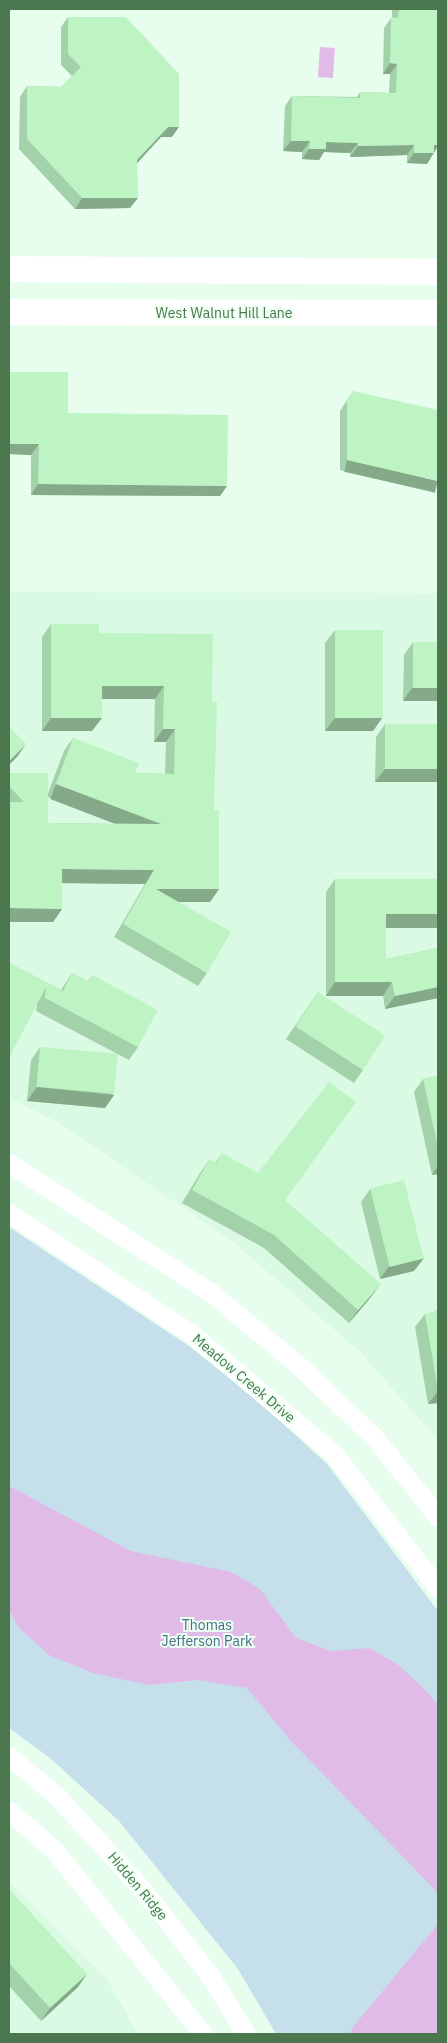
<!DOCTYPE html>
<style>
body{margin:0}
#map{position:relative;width:447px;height:2043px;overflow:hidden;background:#e7fdee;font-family:"IBM Plex Sans",sans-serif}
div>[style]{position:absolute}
.residential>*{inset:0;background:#dbfae4}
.green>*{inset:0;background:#c5dfeb}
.water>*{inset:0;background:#e1bbe7;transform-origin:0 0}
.minor>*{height:19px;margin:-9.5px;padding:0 9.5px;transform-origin:9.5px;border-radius:9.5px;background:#fff}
.secondary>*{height:26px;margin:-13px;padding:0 13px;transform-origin:13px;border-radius:13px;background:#fff}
.wall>*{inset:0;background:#a3d1a9}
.shaded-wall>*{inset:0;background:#85aa89;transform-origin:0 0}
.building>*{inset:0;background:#bef3c4;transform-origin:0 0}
span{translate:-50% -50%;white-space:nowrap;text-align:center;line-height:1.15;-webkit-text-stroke:4px #eefff3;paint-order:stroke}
.street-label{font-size:14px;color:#4b774e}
.park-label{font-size:14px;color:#486e89}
.frame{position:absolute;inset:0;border:10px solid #4b774e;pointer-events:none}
</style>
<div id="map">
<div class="residential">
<i style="clip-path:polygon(9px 592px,438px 593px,438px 1440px,361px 1353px,231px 1240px,55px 1121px,9px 1098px)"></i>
<i style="clip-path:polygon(9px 1882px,107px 1979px,138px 2034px,9px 2034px)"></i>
</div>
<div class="green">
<i style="clip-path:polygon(9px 1227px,189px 1346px,264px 1406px,327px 1464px,438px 1611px,438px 2034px,276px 2034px,238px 1969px,119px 1821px,50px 1758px,9px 1728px)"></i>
</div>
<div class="water">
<i style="left:320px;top:47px;width:15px;height:30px;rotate:4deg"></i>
<i style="clip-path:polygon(9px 1486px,131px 1551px,231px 1572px,260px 1589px,296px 1638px,331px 1651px,370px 1648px,400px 1666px,429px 1694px,438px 1705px,438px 1893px,291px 1741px,247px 1688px,198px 1680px,149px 1685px,93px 1673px,49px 1655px,18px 1627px,9px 1609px)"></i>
<i style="clip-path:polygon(438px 1924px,438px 2034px,350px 2034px,353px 2027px)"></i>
</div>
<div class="minor">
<i style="left:9px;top:1163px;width:239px;rotate:32.7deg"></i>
<i style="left:210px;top:1292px;width:112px;rotate:39.5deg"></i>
<i style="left:296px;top:1363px;width:108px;rotate:43.5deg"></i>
<i style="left:374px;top:1437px;width:102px;rotate:51.3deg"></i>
<i style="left:9px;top:1213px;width:219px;rotate:33.5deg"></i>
<i style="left:192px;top:1334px;width:186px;rotate:40.2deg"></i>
<i style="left:334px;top:1454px;width:170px;rotate:52.2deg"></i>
<i style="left:9px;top:1756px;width:61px;rotate:39.7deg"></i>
<i style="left:56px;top:1795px;width:127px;rotate:47.5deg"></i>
<i style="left:142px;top:1889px;width:108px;rotate:51.8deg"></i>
<i style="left:209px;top:1974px;width:70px;rotate:58.3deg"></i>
<i style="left:9px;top:1811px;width:60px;rotate:40.9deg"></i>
<i style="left:54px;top:1850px;width:237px;rotate:51deg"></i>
</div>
<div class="secondary">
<i style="left:9px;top:269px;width:429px;rotate:0.4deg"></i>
<i style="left:9px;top:312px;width:429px;rotate:0.1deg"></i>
</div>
<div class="wall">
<i style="clip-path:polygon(392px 9px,438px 9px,438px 146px,427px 164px,407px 163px,407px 155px,350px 157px,350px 153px,324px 152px,319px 160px,302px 159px,302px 152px,283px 151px,285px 106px,292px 96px,357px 97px,360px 92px,389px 93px,390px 74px,383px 74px,384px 28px,392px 17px)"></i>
<i style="clip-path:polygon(68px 17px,172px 137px,161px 137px,137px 163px,130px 208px,75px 209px,19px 149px,20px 97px,27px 86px,61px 87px,72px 76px,61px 65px,61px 27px)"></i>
<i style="clip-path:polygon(9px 372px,68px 413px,227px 486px,220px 496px,31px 495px,31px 455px,9px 454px)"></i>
<i style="clip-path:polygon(353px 391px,436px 493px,340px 470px,340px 411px)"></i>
<i style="clip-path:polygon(evenodd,51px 624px,99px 633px,212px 702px,214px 810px,219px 889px,210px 902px,179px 902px,207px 973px,198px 986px,114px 937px,145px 884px,62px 883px,62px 909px,53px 922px,9px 922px,9px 773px,48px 793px,64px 751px,73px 738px,135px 773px,165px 774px,166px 742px,154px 742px,155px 699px,102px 699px,92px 731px,42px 731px,42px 637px,51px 624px,48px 797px,117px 824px,48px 823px,48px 797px)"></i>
<i style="clip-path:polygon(335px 630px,382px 718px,373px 731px,325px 731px,325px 643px)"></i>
<i style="clip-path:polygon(413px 642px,438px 642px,438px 701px,403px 701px,404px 655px)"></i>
<i style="clip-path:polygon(385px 724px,438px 724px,438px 782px,375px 782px,376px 737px)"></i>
<i style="clip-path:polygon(335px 879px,438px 928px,386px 928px,386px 959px,438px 948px,438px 998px,385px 1009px,383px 996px,326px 996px,326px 892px)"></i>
<i style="clip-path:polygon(9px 963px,61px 990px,72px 973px,88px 982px,92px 975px,138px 1047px,129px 1060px,36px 1011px,37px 1006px)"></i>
<i style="clip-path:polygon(318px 992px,363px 1070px,354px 1083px,286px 1039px)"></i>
<i style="clip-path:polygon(40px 1047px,114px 1095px,105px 1108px,27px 1101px,31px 1060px)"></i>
<i style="clip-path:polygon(438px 1076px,438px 1174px,432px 1175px,414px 1092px,423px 1079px)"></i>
<i style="clip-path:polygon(222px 1153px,285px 1200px,371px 1297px,349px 1323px,264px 1248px,182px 1203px,200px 1173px,209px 1160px,215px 1163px)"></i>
<i style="clip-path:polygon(370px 1189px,424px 1258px,414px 1271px,380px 1279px,361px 1202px)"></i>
<i style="clip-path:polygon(438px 1311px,438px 1403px,428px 1404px,415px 1327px,425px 1314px)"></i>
<i style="clip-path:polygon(9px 1889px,78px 1987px,41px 2021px,9px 1986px)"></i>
</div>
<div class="shaded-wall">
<i style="clip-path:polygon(390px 63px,397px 64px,390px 74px,383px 74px)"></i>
<i style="clip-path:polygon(168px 127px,179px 127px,172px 137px,161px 137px,130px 171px,137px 160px)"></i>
<i style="clip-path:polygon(438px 140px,438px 146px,427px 164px,407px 163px,414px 153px)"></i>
<i style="clip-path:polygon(291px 141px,310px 141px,302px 152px,283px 151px)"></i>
<i style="clip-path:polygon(326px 142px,358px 143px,350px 153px,324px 152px,319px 160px,302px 159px,309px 149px)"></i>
<i style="clip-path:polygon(414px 145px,407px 155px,350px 157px,358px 146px)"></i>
<i style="clip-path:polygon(82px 198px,138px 198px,130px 208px,75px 209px)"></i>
<i style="clip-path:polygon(9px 444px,39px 444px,31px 455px,9px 454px)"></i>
<i style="left:347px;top:460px;width:93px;height:12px;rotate:13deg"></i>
<i style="clip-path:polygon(38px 484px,227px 486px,220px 496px,31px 495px)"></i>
<i style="clip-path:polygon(102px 686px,164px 686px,155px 699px,92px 699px)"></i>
<i style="clip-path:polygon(412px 688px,438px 688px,438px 701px,403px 701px)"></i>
<i style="clip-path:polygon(51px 718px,102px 718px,92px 731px,42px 731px)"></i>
<i style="clip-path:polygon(335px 718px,382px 718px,373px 731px,325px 731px)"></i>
<i style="clip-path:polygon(163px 729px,175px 729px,166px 742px,154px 742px)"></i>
<i style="clip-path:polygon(26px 744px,17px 757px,9px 765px,9px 761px)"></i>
<i style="clip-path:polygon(385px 769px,438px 769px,438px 782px,375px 782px)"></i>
<i style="left:56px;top:784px;width:113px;height:16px;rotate:21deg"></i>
<i style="clip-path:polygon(62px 869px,154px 870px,145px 884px,53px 883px)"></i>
<i style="clip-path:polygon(156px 889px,219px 889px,210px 902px,147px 902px)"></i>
<i style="clip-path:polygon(9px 908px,62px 909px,53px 922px,9px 922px)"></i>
<i style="clip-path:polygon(386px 914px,438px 914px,438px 928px,376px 928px)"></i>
<i style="clip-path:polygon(335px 982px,392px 982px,383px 996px,326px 996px)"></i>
<i style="clip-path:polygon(438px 987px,438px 998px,385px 1009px,395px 996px)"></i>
<i style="clip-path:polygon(37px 1087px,114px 1095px,105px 1108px,27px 1101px)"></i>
<i style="clip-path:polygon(438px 1166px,438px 1174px,432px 1175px)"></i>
<i style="clip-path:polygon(424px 1258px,414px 1271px,380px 1279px,389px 1266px)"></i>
<i style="clip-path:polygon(381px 1284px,371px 1297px,349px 1323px,358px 1310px)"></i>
<i style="clip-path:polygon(438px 1391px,438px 1403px,428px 1404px)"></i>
<i style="clip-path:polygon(87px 1974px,78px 1987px,41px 2021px,50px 2008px)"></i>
</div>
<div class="building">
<i style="clip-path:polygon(399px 9px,438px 9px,438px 145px,434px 145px,434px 153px,414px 153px,414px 145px,358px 146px,358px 143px,326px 142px,326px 149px,309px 149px,310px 141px,291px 141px,292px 96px,360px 98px,360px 92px,396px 93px,397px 64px,390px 63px,391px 17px,398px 18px)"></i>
<i style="clip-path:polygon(68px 17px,126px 17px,179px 74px,179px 127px,168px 127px,137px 160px,138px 198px,82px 198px,27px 139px,27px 86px,61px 87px,81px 67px,68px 54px)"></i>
<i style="clip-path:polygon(9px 372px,68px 372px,68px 413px,228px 415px,227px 486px,38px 484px,39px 444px,9px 444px)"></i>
<i style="clip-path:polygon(353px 391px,438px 410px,438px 481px,347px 460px,347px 401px)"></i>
<i style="clip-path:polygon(51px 624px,99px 624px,99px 633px,213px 634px,212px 702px,217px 702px,214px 810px,219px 810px,219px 889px,156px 889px,231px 932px,207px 973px,123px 924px,154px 870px,62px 869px,62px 909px,9px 908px,9px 802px,24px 802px,9px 786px,9px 773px,48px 773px,48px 823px,162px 824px,56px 784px,73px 738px,139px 763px,135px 773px,174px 774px,175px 729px,163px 729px,164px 686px,102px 686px,102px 718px,51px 718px)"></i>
<i style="left:335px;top:630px;width:48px;height:88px"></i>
<i style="left:413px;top:642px;width:25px;height:46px"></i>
<i style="left:385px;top:724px;width:53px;height:45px"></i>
<i style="clip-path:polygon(9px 727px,26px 744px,9px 761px)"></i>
<i style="clip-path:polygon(335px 879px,438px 879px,438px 914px,386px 914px,386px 959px,438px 948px,438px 987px,395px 996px,392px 982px,335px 982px)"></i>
<i style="clip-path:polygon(9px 963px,63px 991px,72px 973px,89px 982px,92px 975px,158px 1010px,138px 1047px,45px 998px,46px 987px,9px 1058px)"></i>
<i style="left:318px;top:992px;width:80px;height:41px;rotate:33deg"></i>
<i style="left:40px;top:1047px;width:78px;height:40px;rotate:5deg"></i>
<i style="clip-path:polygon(438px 1076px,438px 1148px,423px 1079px)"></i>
<i style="clip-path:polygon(329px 1082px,356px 1102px,285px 1200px,381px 1284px,358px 1310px,274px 1235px,192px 1190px,209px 1160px,216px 1163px,222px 1153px,258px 1173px)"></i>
<i style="left:404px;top:1180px;width:81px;height:35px;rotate:76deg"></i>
<i style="clip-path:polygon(438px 1311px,438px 1391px,425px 1314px)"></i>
<i style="clip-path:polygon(9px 1889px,87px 1974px,50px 2008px,9px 1963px)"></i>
</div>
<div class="street-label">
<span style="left:224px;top:313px">West Walnut Hill Lane</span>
<span style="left:244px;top:1378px;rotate:40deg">Meadow Creek Drive</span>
<span style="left:138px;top:1886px;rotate:50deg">Hidden Ridge</span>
</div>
<div class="park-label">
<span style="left:207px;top:1633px">Thomas<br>Jefferson Park</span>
</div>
<div class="frame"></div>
</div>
